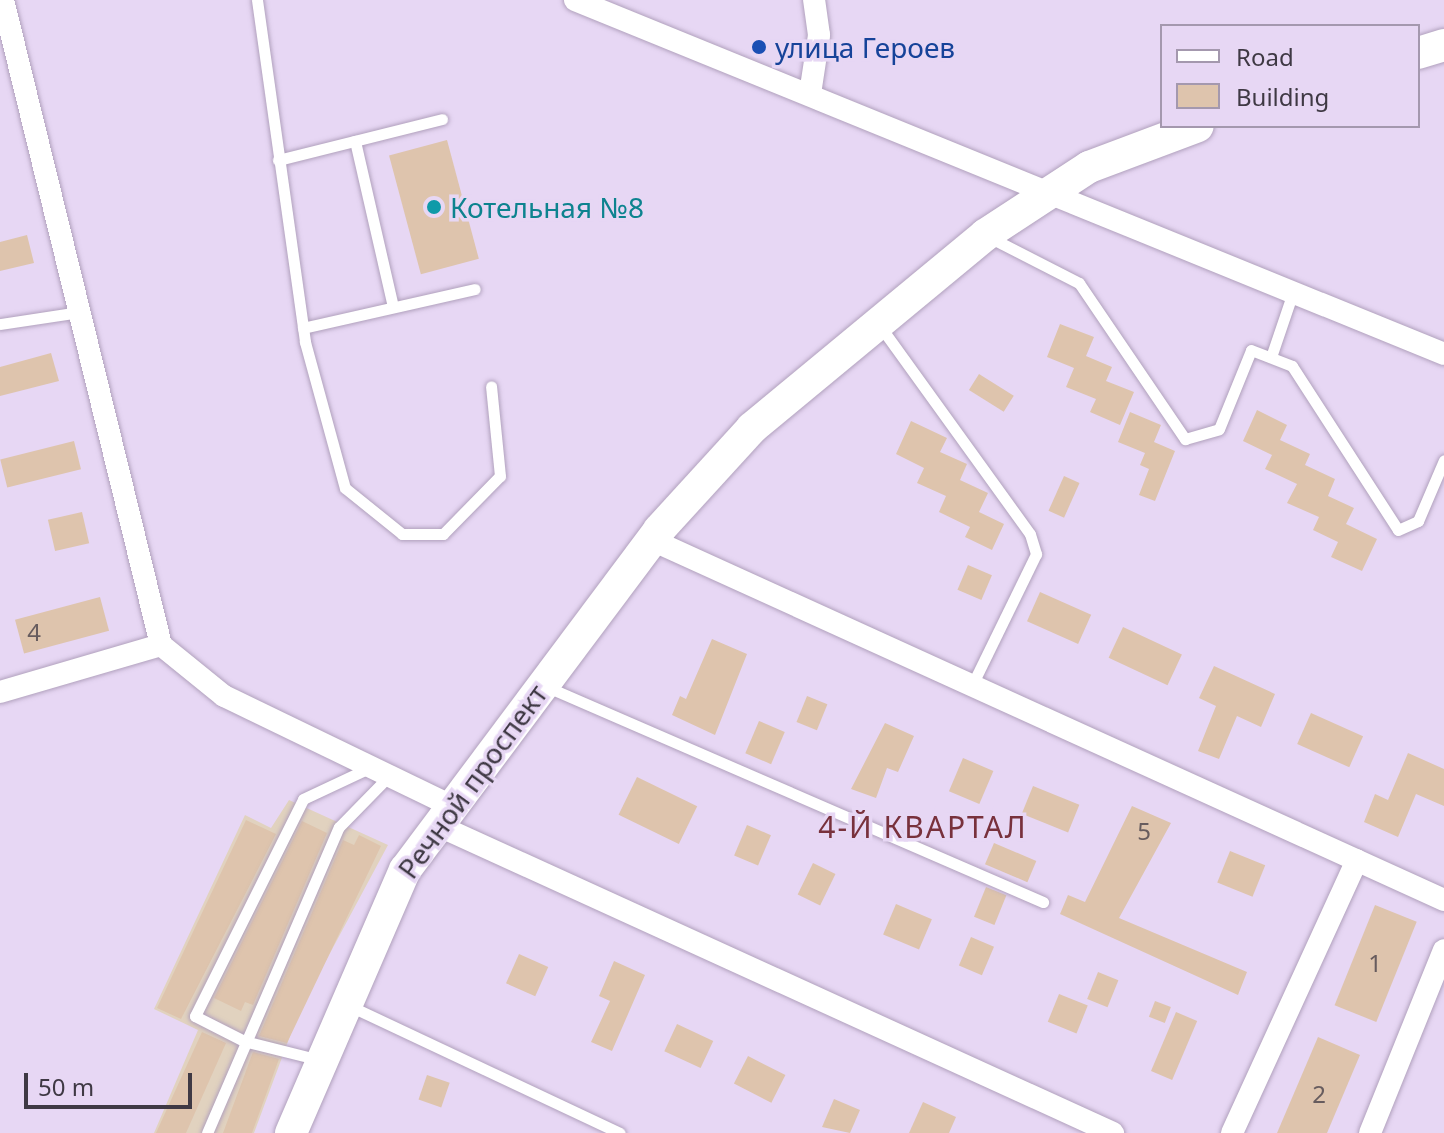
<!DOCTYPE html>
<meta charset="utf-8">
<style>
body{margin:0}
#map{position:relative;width:1444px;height:1133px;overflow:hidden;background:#e7d7f4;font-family:"Noto Sans",sans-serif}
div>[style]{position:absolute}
.industrial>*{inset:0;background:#e1d2bf}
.building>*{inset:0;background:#dec4ad;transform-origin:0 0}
.roads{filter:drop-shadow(0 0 2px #b1a1bd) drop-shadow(0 0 2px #b1a1bd)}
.lane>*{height:11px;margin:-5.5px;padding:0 5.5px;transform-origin:5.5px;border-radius:5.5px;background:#fff}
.street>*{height:22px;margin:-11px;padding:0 11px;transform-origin:11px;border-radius:11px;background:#fff}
.secondary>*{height:32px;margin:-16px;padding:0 16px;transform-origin:16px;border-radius:16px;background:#fff}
.dots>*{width:22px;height:22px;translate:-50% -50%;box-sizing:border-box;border:4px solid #e7d7f4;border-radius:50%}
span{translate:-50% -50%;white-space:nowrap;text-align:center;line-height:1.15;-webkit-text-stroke:7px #e7d7f4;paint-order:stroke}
.number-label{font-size:24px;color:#675c5e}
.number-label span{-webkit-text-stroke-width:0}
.transit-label{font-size:28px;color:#164399}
.left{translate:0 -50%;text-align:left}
.culture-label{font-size:28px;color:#0d838f}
.street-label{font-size:28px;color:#3f3944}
.neighbourhood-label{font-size:30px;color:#78313c;letter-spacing:2px}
.legend{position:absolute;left:1160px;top:24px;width:260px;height:104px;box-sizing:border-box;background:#e7d7f4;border:2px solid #a498ae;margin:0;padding:10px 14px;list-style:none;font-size:24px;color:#3f3944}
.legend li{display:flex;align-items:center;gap:16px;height:40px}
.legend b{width:40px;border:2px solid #a498ae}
.scale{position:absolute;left:24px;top:1073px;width:168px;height:36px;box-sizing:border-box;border:4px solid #3f3944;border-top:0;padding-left:10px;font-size:24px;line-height:28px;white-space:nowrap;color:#3f3944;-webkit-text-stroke:6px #e7d7f4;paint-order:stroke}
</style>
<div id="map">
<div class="industrial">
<i style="clip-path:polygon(289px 800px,388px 845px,300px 1009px,254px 1133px,154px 1133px,198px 1030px,154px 1009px,245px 815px,271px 828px)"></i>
</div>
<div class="building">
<i style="left:447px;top:140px;width:123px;height:60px;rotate:75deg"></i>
<i style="clip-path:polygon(27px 235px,34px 263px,0 271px,0 242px)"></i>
<i style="clip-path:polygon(1060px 324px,1094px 337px,1086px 356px,1112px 367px,1106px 381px,1134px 392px,1120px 425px,1090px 412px,1096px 399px,1066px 387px,1074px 368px,1047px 357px)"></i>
<i style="clip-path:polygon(51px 353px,59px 381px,0 396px,0 367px)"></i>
<i style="left:979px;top:374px;width:41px;height:19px;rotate:32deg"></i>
<i style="clip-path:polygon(1257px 410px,1287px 425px,1280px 440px,1310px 454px,1305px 465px,1335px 479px,1328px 496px,1354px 508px,1346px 524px,1377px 539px,1362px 571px,1331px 557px,1338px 542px,1313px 530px,1319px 517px,1287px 503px,1297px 484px,1265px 469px,1272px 455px,1243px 441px)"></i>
<i style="clip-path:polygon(1130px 412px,1161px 425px,1154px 442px,1175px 451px,1155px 501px,1139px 495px,1149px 469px,1140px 465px,1145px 453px,1118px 442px)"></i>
<i style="clip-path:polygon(911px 421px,947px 438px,940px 452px,967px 464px,960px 480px,988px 493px,979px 512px,1004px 524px,992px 550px,965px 537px,970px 527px,939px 512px,946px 496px,917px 483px,924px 468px,896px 454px)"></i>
<i style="left:74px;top:441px;width:29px;height:76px;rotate:76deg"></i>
<i style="left:1064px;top:476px;width:17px;height:38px;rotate:24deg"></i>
<i style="left:82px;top:512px;width:32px;height:35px;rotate:77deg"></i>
<i style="left:968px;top:565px;width:26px;height:27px;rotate:23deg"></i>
<i style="left:1040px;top:592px;width:56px;height:32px;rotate:24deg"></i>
<i style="left:100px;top:597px;width:35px;height:88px;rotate:75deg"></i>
<i style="left:1123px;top:627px;width:65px;height:34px;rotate:25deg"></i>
<i style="clip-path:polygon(712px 639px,747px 654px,715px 735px,672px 715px,680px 696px,686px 699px)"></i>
<i style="clip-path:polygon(1214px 666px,1275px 694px,1261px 727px,1237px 716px,1219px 759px,1198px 751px,1216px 706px,1199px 698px)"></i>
<i style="left:807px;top:696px;width:22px;height:28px;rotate:22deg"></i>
<i style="left:1311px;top:713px;width:57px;height:34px;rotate:24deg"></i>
<i style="left:759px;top:721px;width:28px;height:35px;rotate:23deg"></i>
<i style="clip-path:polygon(885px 723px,914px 736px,898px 772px,887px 768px,876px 798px,851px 789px)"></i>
<i style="clip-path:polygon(1408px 753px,1444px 769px,1444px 806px,1416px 794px,1398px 837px,1364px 822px,1375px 794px,1388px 800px)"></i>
<i style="left:963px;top:758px;width:33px;height:36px;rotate:23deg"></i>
<i style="left:637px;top:777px;width:67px;height:42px;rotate:26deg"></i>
<i style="left:1033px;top:786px;width:50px;height:30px;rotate:22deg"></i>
<i style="clip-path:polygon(1132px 806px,1171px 823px,1119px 918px,1247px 972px,1238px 995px,1060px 914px,1068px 895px,1085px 902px)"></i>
<i style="clip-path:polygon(246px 820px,276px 834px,181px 1019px,157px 1008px)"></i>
<i style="clip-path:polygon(302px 821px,327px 833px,253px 1005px,245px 1002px,241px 1011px,214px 998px)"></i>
<i style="left:747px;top:825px;width:26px;height:33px;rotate:23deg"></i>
<i style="clip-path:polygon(359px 835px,381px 846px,287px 1043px,259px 1036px,343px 840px,354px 845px)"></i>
<i style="left:994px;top:843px;width:46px;height:23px;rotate:23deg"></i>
<i style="left:1230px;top:851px;width:38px;height:34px;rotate:22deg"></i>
<i style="left:813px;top:863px;width:25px;height:35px;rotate:26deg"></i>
<i style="left:986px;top:887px;width:22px;height:32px;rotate:22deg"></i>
<i style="left:896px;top:904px;width:39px;height:33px;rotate:23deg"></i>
<i style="left:1375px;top:905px;width:45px;height:108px;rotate:22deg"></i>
<i style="left:971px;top:937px;width:25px;height:31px;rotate:23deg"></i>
<i style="left:519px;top:954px;width:32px;height:32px;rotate:24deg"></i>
<i style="clip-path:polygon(614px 961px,645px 975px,612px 1051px,591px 1042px,610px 1001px,599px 996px)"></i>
<i style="left:1098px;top:972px;width:22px;height:29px;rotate:22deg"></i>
<i style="left:1059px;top:994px;width:31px;height:30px;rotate:22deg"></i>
<i style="left:1155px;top:1001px;width:17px;height:17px;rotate:21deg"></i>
<i style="left:1176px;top:1012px;width:23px;height:64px;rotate:23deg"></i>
<i style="left:677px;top:1024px;width:40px;height:30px;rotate:25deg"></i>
<i style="clip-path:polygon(202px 1032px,226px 1043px,186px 1133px,156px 1133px)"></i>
<i style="clip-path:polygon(1318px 1037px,1360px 1055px,1327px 1133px,1277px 1133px)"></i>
<i style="clip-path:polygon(253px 1052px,279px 1059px,252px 1133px,223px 1133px)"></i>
<i style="left:748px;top:1056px;width:42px;height:31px;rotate:27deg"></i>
<i style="left:427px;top:1075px;width:24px;height:26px;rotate:19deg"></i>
<i style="clip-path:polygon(834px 1099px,860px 1110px,850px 1133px,822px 1127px)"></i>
<i style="clip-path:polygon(923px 1102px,956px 1117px,949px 1133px,909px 1133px)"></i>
</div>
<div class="roads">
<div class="lane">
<i style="left:257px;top:0;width:345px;rotate:82deg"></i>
<i style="left:305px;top:342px;width:151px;rotate:74.7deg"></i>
<i style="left:345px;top:488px;width:73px;rotate:38.9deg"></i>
<i style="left:402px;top:534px;width:41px"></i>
<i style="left:443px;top:534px;width:81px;rotate:-45.5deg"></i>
<i style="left:500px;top:476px;width:90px;rotate:-95.7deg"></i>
<i style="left:355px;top:141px;width:170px;rotate:77.1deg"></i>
<i style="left:278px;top:160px;width:169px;rotate:-14deg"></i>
<i style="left:989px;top:237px;width:101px;rotate:27.1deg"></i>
<i style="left:1079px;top:283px;width:189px;rotate:55.8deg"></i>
<i style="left:1185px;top:439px;width:35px;rotate:-16deg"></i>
<i style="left:1219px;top:429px;width:85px;rotate:-67.9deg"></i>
<i style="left:1251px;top:350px;width:44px;rotate:21.3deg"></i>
<i style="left:1292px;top:366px;width:195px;rotate:57.1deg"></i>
<i style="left:1398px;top:530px;width:22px;rotate:-24deg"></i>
<i style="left:1418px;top:521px;width:66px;rotate:-66.9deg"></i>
<i style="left:0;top:324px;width:80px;rotate:-8.6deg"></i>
<i style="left:880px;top:326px;width:256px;rotate:54.2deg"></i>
<i style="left:1030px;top:534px;width:21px;rotate:73deg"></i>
<i style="left:1036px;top:554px;width:146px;rotate:116deg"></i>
<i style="left:303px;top:328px;width:176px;rotate:-12.8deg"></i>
<i style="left:1271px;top:357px;width:69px;rotate:-71.3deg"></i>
<i style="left:545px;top:686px;width:543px;rotate:23.45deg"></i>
<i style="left:350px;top:1006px;width:298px;rotate:25.2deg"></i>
<i style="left:320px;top:1060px;width:78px;rotate:-166deg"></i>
<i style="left:244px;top:1041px;width:55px;rotate:-153deg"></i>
<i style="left:195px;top:1016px;width:242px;rotate:-63.5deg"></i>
<i style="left:303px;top:799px;width:73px;rotate:-25.2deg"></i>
<i style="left:207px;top:1133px;width:333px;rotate:-66.7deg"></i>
<i style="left:339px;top:827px;width:71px;rotate:-45.6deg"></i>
</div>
<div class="street">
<i style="left:575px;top:0;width:938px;rotate:22.16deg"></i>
<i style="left:810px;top:94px;width:60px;rotate:-81.3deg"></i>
<i style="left:819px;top:35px;width:35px;rotate:-98deg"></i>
<i style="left:652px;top:540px;width:870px;rotate:24.44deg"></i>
<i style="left:161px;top:645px;width:81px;rotate:39deg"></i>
<i style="left:224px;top:696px;width:253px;rotate:25.8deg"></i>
<i style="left:0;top:692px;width:168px;rotate:-16.3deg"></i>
<i style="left:161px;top:645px;width:664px;rotate:-103.76deg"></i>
<i style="left:437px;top:825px;width:743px;rotate:24.5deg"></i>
<i style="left:1232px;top:1133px;width:300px;rotate:-65.4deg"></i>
<i style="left:1370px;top:1133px;width:197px;rotate:-68deg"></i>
</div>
<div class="secondary">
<i style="left:1418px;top:53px;width:27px;rotate:-17deg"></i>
<i style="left:291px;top:1133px;width:287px;rotate:-66.6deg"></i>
<i style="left:405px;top:870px;width:424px;rotate:-53.2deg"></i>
<i style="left:659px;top:530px;width:138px;rotate:-47.6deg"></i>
<i style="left:752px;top:428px;width:303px;rotate:-39.6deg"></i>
<i style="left:985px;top:235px;width:124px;rotate:-33.2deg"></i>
<i style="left:1089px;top:167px;width:116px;rotate:-20.6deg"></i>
</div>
</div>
<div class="dots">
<i style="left:759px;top:47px;background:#1a4fb4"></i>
<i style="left:434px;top:207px;background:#0f9aa8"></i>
</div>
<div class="number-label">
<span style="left:34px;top:632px">4</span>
<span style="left:1144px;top:831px">5</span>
<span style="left:1375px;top:963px">1</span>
<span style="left:1319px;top:1094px">2</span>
</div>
<div class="transit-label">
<span class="left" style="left:775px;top:47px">улица Героев</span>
</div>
<div class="culture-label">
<span class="left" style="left:450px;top:207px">Котельная №8</span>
</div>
<div class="street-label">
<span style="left:472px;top:781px;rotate:-54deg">Речной проспект</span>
</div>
<div class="neighbourhood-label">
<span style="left:923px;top:827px">4-Й КВАРТАЛ</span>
</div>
<ul class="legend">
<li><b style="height:10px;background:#fff"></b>Road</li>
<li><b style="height:22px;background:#dec4ad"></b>Building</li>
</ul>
<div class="scale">50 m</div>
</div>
